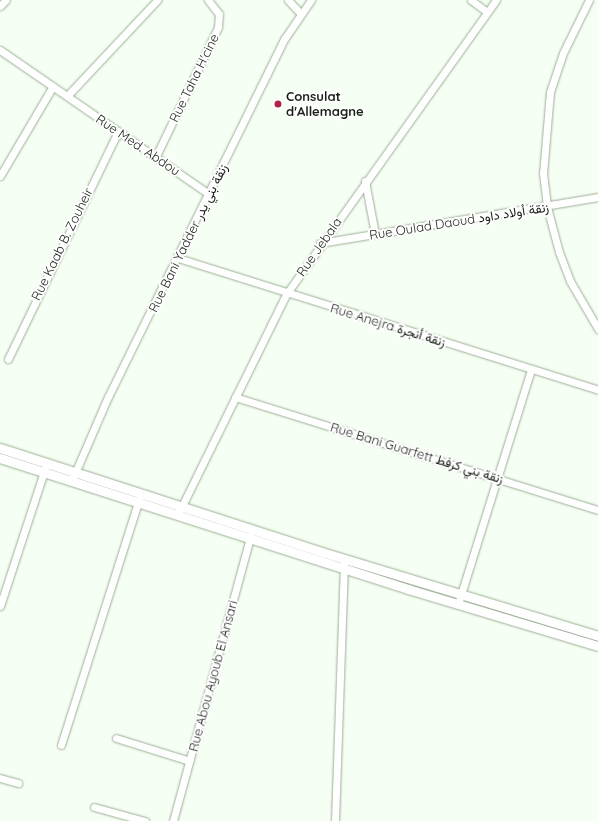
<!DOCTYPE html>
<meta charset="utf-8">
<style>
body{margin:0}
#map{position:relative;width:598px;height:821px;overflow:hidden;background:#f6fff4;font-family:Quicksand,Vazirmatn,sans-serif}
div>[style]{position:absolute}
.roads{filter:drop-shadow(0 0 1px #9cb097) drop-shadow(0 0 1px #9cb097)}
.minor>*{height:7px;margin:-3.5px;padding:0 3.5px;transform-origin:3.5px;border-radius:3.5px;background:#fff}
.tertiary>*{height:9px;margin:-4.5px;padding:0 4.5px;transform-origin:4.5px;border-radius:4.5px;background:#fff}
.dots>*{width:11px;height:11px;translate:-50% -50%;box-sizing:border-box;border:2px solid #fff;border-radius:50%}
span{translate:-50% -50%;white-space:nowrap;text-align:center;line-height:1.15;-webkit-text-stroke:4px #fff;paint-order:stroke}
.street-label{font-size:13px;color:#192017}
.poi-label{font-size:13px;color:#192017;font-weight:700}
.left{translate:0 -50%;text-align:left}
</style>
<div id="map">
<div class="roads">
<div class="minor">
<i style="left:288px;top:0;width:18px;rotate:47deg"></i>
<i style="left:471px;top:0;width:20px;rotate:37deg"></i>
<i style="left:589px;top:0;width:59px;rotate:116.1deg"></i>
<i style="left:563px;top:53px;width:41px;rotate:108.4deg"></i>
<i style="left:550px;top:92px;width:81px;rotate:94.9deg"></i>
<i style="left:543px;top:173px;width:34px;rotate:83deg"></i>
<i style="left:547px;top:207px;width:47px;rotate:75.1deg"></i>
<i style="left:559px;top:252px;width:31px;rotate:69deg"></i>
<i style="left:570px;top:281px;width:56px;rotate:59.7deg"></i>
<i style="left:0;top:6px;width:8px;rotate:-45deg"></i>
<i style="left:0;top:50px;width:254px;rotate:34.6deg"></i>
<i style="left:67px;top:96px;width:132px;rotate:-46.8deg"></i>
<i style="left:156px;top:156px;width:143px;rotate:-64.3deg"></i>
<i style="left:218px;top:27px;width:13px;rotate:-86deg"></i>
<i style="left:219px;top:14px;width:18px;rotate:-128deg"></i>
<i style="left:0;top:176px;width:104px;rotate:-59.5deg"></i>
<i style="left:365px;top:181px;width:54px;rotate:79.3deg"></i>
<i style="left:320px;top:243px;width:282px;rotate:-9.4deg"></i>
<i style="left:178px;top:258px;width:440px;rotate:17.4deg"></i>
<i style="left:8px;top:359px;width:253px;rotate:-64.2deg"></i>
<i style="left:235px;top:397px;width:380px;rotate:17.3deg"></i>
<i style="left:72px;top:480px;width:90px;rotate:-66.6deg"></i>
<i style="left:108px;top:397px;width:400px;rotate:-63.8deg"></i>
<i style="left:285px;top:38px;width:46px;rotate:-55.6deg"></i>
<i style="left:180px;top:510px;width:242px;rotate:-63.8deg"></i>
<i style="left:287px;top:293px;width:360px;rotate:-54.5deg"></i>
<i style="left:458px;top:604px;width:246px;rotate:-72.7deg"></i>
<i style="left:0;top:606px;width:145px;rotate:-71.9deg"></i>
<i style="left:116px;top:738px;width:77px;rotate:17.3deg"></i>
<i style="left:61px;top:745px;width:258px;rotate:-72.4deg"></i>
<i style="left:0;top:778px;width:19px;rotate:16deg"></i>
<i style="left:94px;top:807px;width:53px;rotate:15.4deg"></i>
<i style="left:173px;top:821px;width:297px;rotate:-74.8deg"></i>
<i style="left:335px;top:821px;width:258px;rotate:-88deg"></i>
</div>
<div class="tertiary">
<i style="left:0;top:448px;width:338px;rotate:17.9deg"></i>
<i style="left:322px;top:552px;width:288px;rotate:16.9deg"></i>
<i style="left:0;top:458px;width:429px;rotate:17.8deg"></i>
<i style="left:408px;top:589px;width:198px;rotate:16.7deg"></i>
</div>
</div>
<div class="dots">
<i style="left:278px;top:104px;background:#b3214b"></i>
</div>
<div class="street-label">
<span style="left:194px;top:78px;rotate:-64deg">Rue Taha H'cine</span>
<span style="left:138px;top:145px;rotate:34deg">Rue Med. Abdou</span>
<span style="left:459px;top:221px;rotate:-9deg">Rue Oulad Daoud زنقة أولاد داود</span>
<span style="left:188px;top:238px;rotate:-64deg">Rue Bani Yadder زنقة بني يدر</span>
<span style="left:62px;top:244px;rotate:-64deg">Rue Kaab B. Zouheir</span>
<span style="left:319px;top:247px;rotate:-55deg">Rue Jebala</span>
<span style="left:388px;top:325px;rotate:17deg">Rue Anejra زنقة أنجرة</span>
<span style="left:417px;top:453px;rotate:17deg">Rue Bani Guarfett زنقة بني كرفط</span>
<span style="left:213px;top:676px;rotate:-75deg">Rue Abou Ayoub El Ansari</span>
</div>
<div class="poi-label">
<span class="left" style="left:286px;top:104px">Consulat<br>d'Allemagne</span>
</div>
</div>
